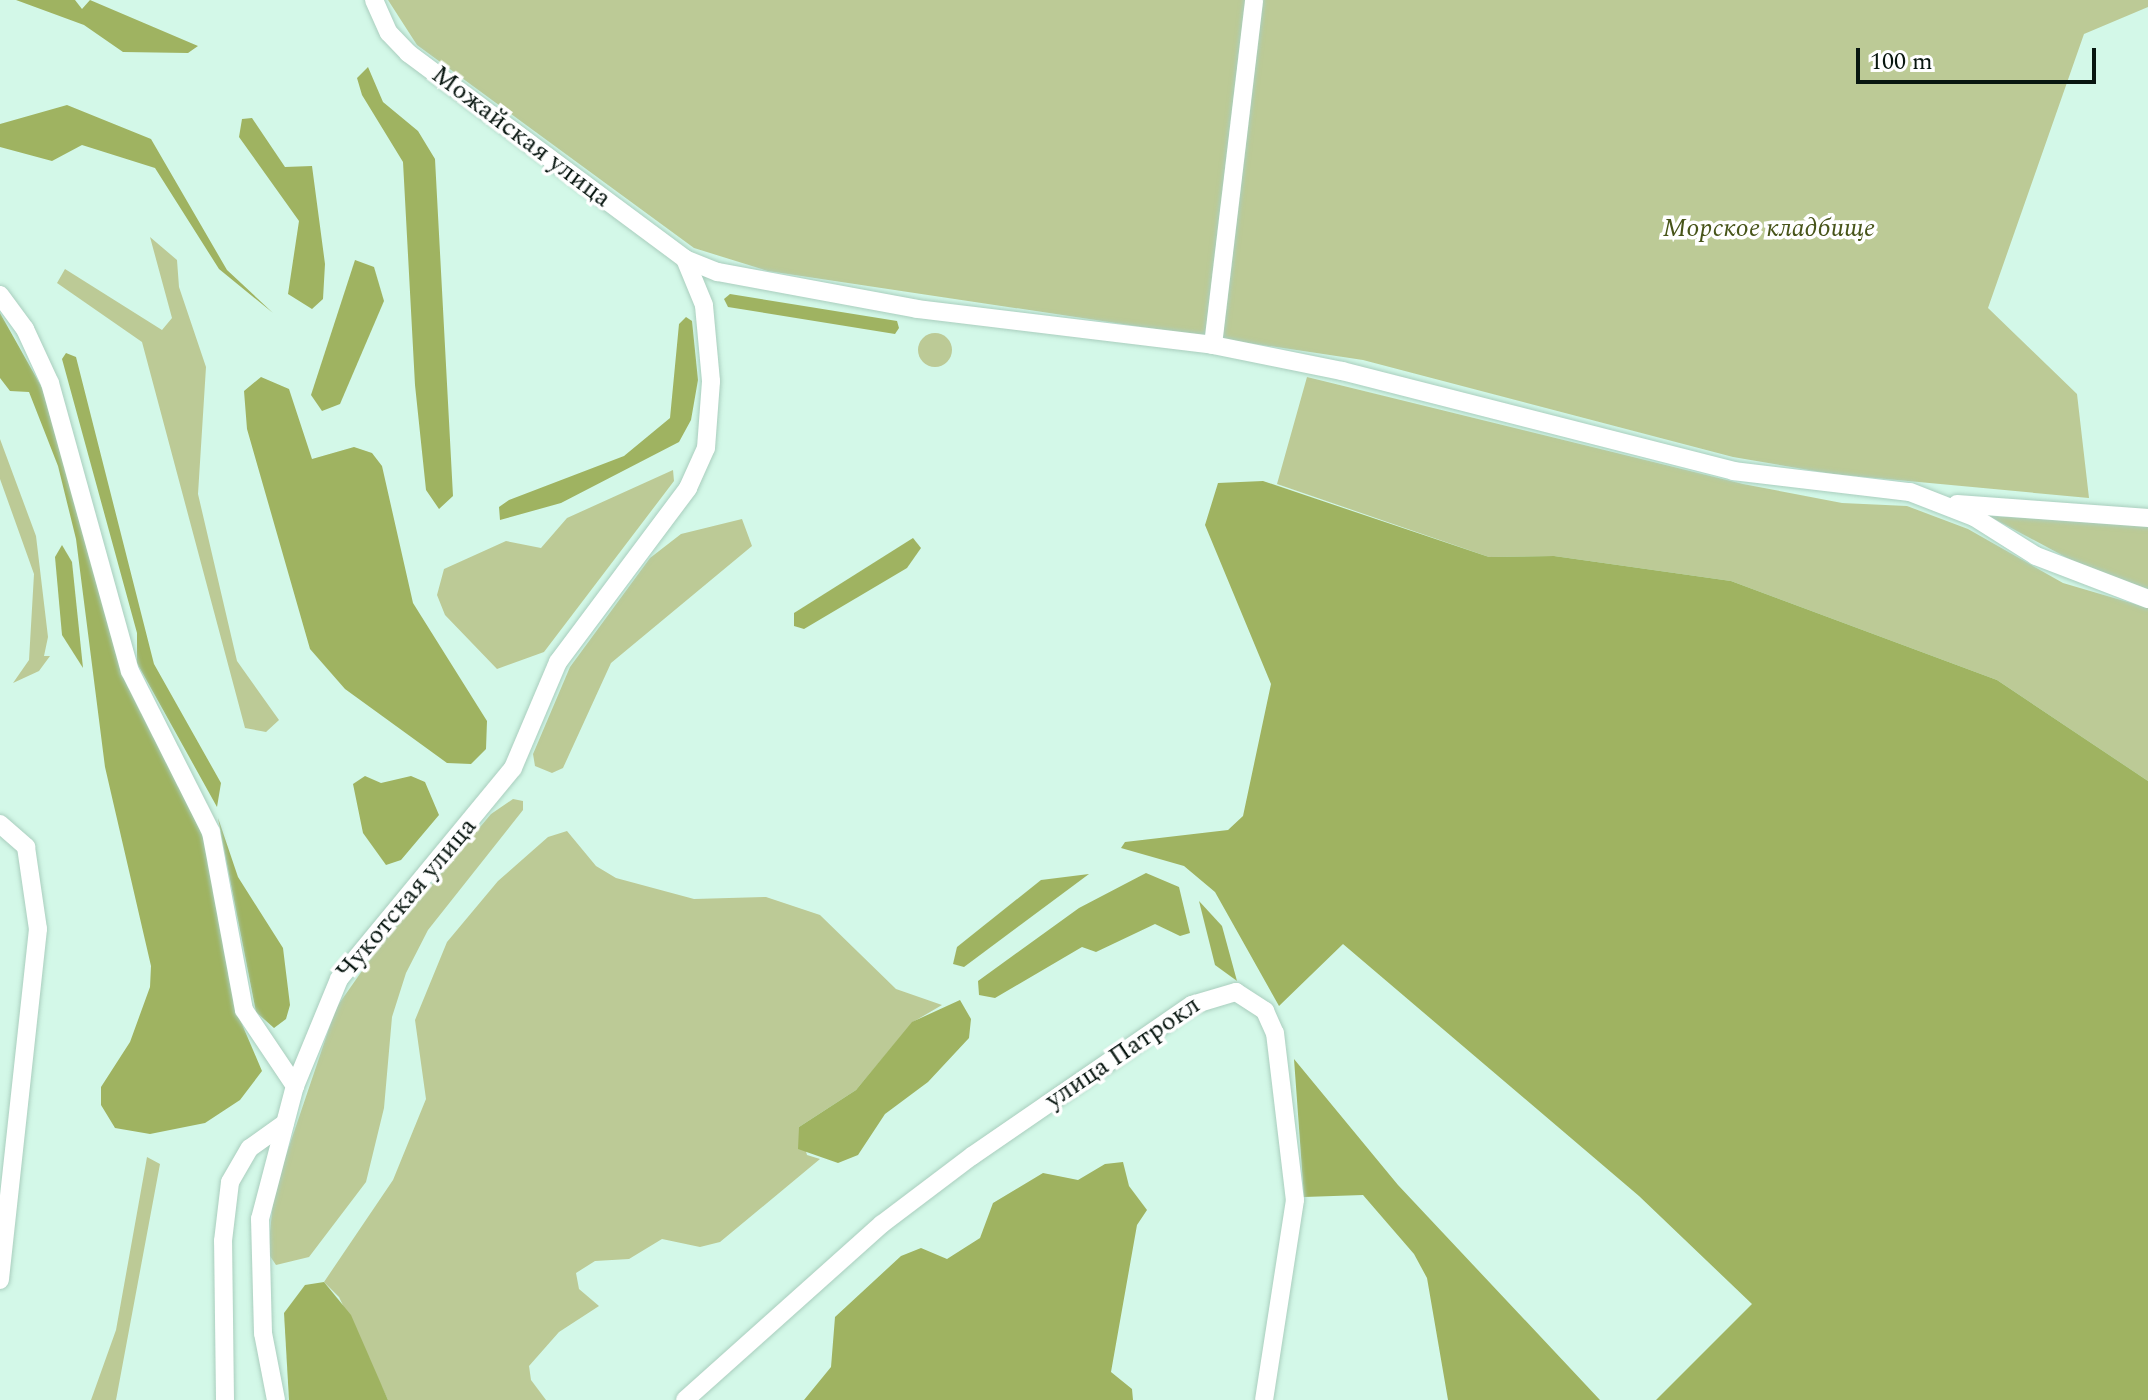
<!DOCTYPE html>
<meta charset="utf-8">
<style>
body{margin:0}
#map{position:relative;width:2148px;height:1400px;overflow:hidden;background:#d3f8e8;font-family:Spectral,serif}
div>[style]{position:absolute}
.green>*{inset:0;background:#bcca96}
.round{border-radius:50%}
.forest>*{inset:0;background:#9fb361}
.roads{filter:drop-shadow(0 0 2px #aacebe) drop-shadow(0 0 2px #aacebe)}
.street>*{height:18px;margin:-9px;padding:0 9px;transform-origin:9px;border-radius:9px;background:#fff}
span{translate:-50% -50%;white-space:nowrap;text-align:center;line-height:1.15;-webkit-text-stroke:7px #fff;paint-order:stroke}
.street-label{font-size:26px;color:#081610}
.park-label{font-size:26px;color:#475419;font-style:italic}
.scale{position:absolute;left:1856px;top:48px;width:240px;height:36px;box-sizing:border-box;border:4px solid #081610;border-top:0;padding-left:10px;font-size:24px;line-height:28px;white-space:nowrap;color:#081610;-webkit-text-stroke:6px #fff;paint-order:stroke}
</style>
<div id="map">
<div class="green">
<i style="clip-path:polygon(388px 0,2148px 0,2148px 7px,2084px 34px,1988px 308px,2077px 394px,2089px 498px,1833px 474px,1733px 457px,1363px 360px,768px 271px,694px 248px,417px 45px)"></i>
<i style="clip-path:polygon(150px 237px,177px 260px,179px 287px,206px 367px,198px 494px,237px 661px,279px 720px,266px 732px,245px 728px,142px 342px,57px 283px,65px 269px,162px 330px,172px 318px)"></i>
<i class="round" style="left:918px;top:333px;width:34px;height:34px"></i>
<i style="clip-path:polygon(1307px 377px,1743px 484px,1842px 503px,1907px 506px,1968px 529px,2063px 583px,2148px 608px,2148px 781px,1997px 680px,1731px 581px,1554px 556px,1489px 557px,1277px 484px)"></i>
<i style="clip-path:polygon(0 439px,36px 536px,48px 637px,44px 656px,50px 656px,39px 671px,13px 683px,29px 660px,34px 574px,0 479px)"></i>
<i style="clip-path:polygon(673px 470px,674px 481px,544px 652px,497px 669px,445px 615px,437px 595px,444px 569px,506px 541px,541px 548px,567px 518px)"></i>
<i style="clip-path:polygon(1989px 516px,2148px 525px,2148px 589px,2084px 567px)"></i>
<i style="clip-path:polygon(742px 519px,752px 546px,611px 663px,563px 768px,552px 773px,535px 766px,533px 754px,570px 667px,650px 558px,681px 534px)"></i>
<i style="clip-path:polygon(513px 799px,523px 801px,523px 810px,428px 930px,406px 973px,392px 1017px,384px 1108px,366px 1182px,309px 1257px,276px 1265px,268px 1253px,274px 1191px,336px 1008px,378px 948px,491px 814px)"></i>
<i style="clip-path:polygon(567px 831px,596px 866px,616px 878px,694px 899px,766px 897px,820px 915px,896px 989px,942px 1005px,913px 1022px,856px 1090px,799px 1127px,807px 1155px,820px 1159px,720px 1242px,700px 1247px,662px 1239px,629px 1259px,595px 1261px,576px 1273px,579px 1289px,599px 1306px,559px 1332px,529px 1366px,531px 1380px,546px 1400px,388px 1400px,339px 1297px,324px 1282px,393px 1180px,426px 1099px,415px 1020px,447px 942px,498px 881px,548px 837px)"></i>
<i style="clip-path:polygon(147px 1157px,160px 1164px,116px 1400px,91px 1400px,116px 1330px)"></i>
</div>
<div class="forest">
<i style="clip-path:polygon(16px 0,75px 0,82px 9px,90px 0,198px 46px,188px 53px,123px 52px,84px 25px)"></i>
<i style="clip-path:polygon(368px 67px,383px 102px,418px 131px,435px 159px,453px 496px,439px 509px,426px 490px,415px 385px,403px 162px,362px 95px,357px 78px)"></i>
<i style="clip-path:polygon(67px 105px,151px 139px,227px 270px,273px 313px,219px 269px,155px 168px,82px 145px,52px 161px,0 147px,0 124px)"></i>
<i style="clip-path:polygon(252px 118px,285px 167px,312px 166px,325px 264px,323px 299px,312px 309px,288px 294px,299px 221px,239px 137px,242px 119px)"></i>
<i style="clip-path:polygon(355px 260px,374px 267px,384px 301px,340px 404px,322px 411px,311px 395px)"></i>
<i style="clip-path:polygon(730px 294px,897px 321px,899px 328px,895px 334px,728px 307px,724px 299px)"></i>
<i style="clip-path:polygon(0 313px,41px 386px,63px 447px,122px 675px,187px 794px,206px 846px,236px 1010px,262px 1071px,240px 1100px,205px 1123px,150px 1134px,115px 1128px,101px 1105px,101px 1087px,130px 1042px,150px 987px,151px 966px,105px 767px,76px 539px,58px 466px,29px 392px,10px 391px,0 378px)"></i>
<i style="clip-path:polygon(686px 317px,692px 321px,698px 380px,691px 420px,679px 442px,561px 503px,500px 520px,499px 507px,509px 500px,624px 456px,670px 418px,679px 324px)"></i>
<i style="clip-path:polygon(66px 353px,76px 357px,154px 664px,221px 783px,217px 807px,137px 663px,137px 633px,62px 359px)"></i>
<i style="clip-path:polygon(261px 377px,289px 389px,312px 459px,354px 447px,372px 453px,382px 466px,413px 603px,487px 721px,486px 749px,471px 764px,447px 763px,345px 689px,310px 649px,247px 429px,244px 391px)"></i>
<i style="clip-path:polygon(1263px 481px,1489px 557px,1554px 556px,1731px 581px,1997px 680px,2148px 781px,2148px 1400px,1656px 1400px,1752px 1304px,1639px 1196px,1343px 944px,1279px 1006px,1215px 892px,1184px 866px,1121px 848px,1125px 842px,1228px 830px,1243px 816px,1271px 684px,1205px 525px,1218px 483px)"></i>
<i style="clip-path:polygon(913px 538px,921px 548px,907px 568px,804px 629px,794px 626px,794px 613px)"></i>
<i style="clip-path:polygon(62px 545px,72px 562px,83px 668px,62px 635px,55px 557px)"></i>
<i style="clip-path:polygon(411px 776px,425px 782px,439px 815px,401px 860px,386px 865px,363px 833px,353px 784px,365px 776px,381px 783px)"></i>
<i style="clip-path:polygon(218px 818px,238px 877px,283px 948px,290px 1005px,286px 1019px,274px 1028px,256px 1012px)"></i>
<i style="clip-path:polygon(1146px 873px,1179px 887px,1190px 933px,1180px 936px,1155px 924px,1096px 952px,1082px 947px,995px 998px,979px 995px,978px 981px,1079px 908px)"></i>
<i style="clip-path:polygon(1089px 874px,964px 967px,953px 964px,957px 947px,1041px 880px)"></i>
<i style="clip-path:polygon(1199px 901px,1222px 926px,1237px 981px,1215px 965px)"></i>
<i style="clip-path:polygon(960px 1000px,971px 1019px,969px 1038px,928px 1082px,885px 1114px,858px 1155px,838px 1163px,798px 1149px,799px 1127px,856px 1090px,912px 1022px)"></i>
<i style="clip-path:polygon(1294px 1059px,1398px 1185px,1600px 1400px,1448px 1400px,1427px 1278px,1414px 1254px,1363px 1195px,1304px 1197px)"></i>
<i style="clip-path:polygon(1123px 1162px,1129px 1186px,1147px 1210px,1137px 1225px,1111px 1372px,1132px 1389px,1133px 1400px,804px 1400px,831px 1367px,835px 1317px,901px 1256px,921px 1248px,947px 1259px,980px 1238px,993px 1203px,1043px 1173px,1078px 1180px,1105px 1164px)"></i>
<i style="clip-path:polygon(324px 1282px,351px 1315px,388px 1400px,289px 1400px,284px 1313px,305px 1285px)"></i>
</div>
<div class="roads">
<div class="street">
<i style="left:374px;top:0;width:36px;rotate:66deg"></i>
<i style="left:389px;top:33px;width:28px;rotate:46deg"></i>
<i style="left:408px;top:53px;width:345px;rotate:36.6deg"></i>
<i style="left:685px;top:259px;width:35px;rotate:22deg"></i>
<i style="left:718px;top:272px;width:202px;rotate:10.5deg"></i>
<i style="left:917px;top:309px;width:298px;rotate:6.9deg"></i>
<i style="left:1213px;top:345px;width:132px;rotate:11.4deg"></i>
<i style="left:1342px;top:371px;width:404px;rotate:14.3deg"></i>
<i style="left:1733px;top:471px;width:178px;rotate:6.8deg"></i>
<i style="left:1910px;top:492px;width:69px;rotate:21.3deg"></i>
<i style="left:1974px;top:517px;width:73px;rotate:32.2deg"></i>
<i style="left:2036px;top:556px;width:120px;rotate:21deg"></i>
<i style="left:0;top:295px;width:42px;rotate:53.7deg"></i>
<i style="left:25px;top:329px;width:60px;rotate:65.2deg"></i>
<i style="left:50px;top:383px;width:299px;rotate:74.5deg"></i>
<i style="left:130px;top:671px;width:180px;rotate:63.3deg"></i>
<i style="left:211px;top:832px;width:181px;rotate:79.5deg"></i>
<i style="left:244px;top:1010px;width:92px;rotate:56.1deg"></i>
<i style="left:295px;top:1086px;width:116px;rotate:-67.6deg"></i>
<i style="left:339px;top:979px;width:273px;rotate:-50.5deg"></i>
<i style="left:513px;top:768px;width:115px;rotate:-67deg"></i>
<i style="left:558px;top:662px;width:217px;rotate:-53.2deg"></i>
<i style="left:688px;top:488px;width:44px;rotate:-65.8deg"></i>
<i style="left:706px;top:448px;width:67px;rotate:-85.7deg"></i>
<i style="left:711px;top:381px;width:76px;rotate:-95.3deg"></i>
<i style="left:704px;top:305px;width:50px;rotate:-112.4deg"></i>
<i style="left:1213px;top:345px;width:347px;rotate:-83.2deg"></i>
<i style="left:1957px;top:504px;width:192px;rotate:4.2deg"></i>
<i style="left:0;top:824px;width:35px;rotate:41deg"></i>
<i style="left:26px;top:847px;width:83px;rotate:81.7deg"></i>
<i style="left:38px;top:929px;width:353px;rotate:96.2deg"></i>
<i style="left:225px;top:1400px;width:159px;rotate:-90.7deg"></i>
<i style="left:223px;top:1241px;width:59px;rotate:-83.2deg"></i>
<i style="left:230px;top:1182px;width:39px;rotate:-60deg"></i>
<i style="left:250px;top:1148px;width:43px;rotate:-35.5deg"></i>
<i style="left:276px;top:1400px;width:68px;rotate:-101deg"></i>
<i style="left:263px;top:1333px;width:114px;rotate:-91.5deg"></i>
<i style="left:260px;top:1219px;width:138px;rotate:-75.3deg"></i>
<i style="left:685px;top:1400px;width:264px;rotate:-41.8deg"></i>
<i style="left:882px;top:1224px;width:113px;rotate:-37.1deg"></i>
<i style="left:972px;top:1156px;width:267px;rotate:-34.5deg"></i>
<i style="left:1192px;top:1005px;width:46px;rotate:-16.5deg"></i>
<i style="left:1236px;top:992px;width:35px;rotate:33deg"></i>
<i style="left:1265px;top:1011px;width:24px;rotate:66deg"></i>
<i style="left:1275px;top:1033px;width:168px;rotate:83.2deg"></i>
<i style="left:1295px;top:1200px;width:202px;rotate:98.8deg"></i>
</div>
</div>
<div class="street-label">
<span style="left:521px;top:137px;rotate:37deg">Можайская улица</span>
<span style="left:407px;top:899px;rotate:-50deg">Чукотская улица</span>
<span style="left:1123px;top:1053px;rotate:-34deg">улица Патрокл</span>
</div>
<div class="park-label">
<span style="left:1769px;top:229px">Морское кладбище</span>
</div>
<div class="scale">100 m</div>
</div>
